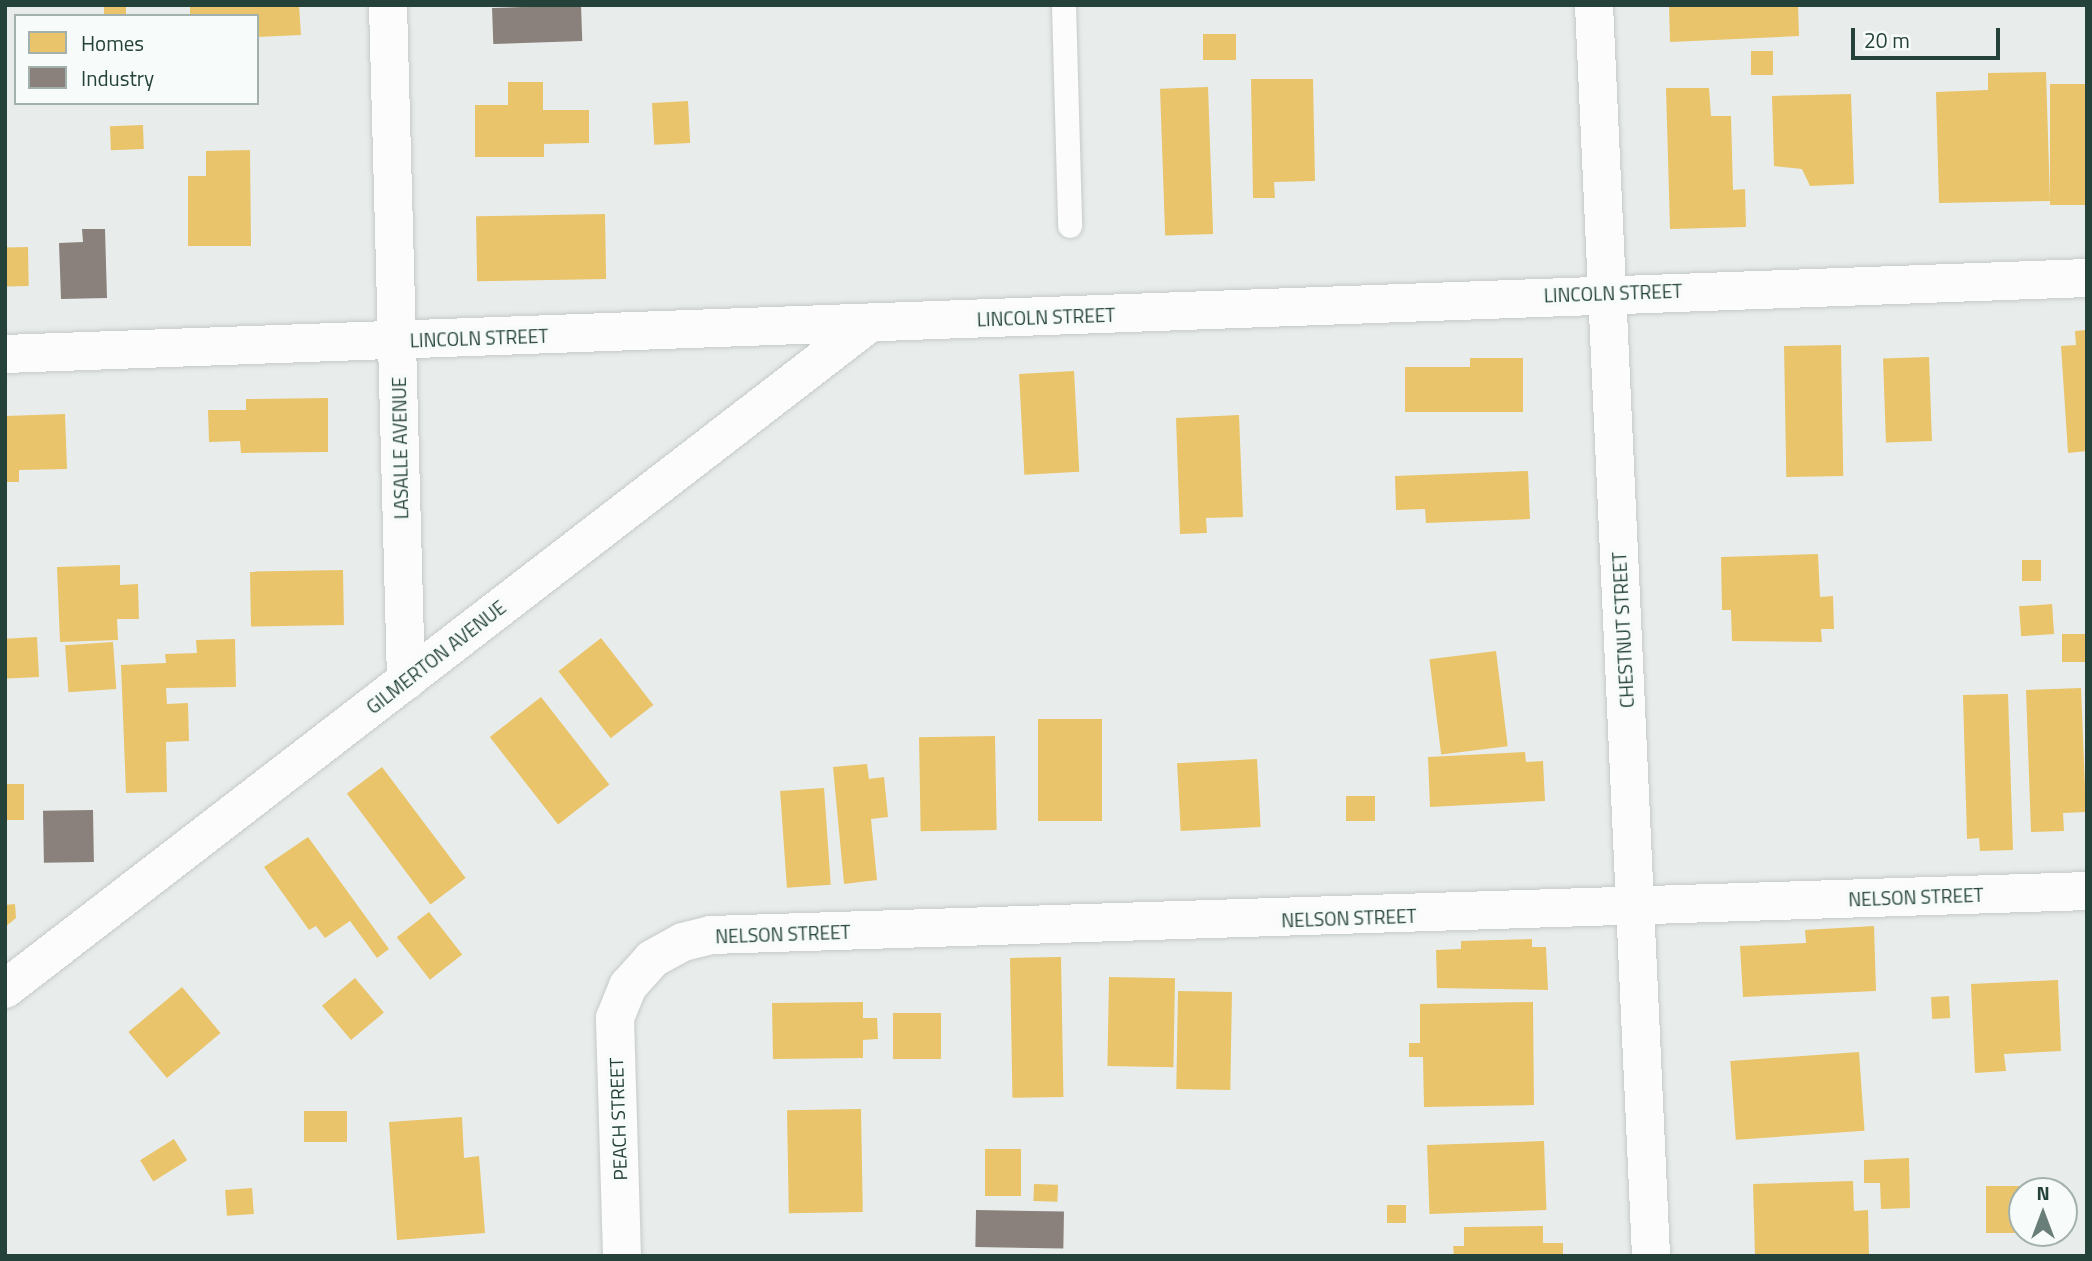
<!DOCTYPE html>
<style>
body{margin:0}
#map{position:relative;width:2092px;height:1261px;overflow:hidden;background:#e8edeb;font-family:"Titillium Web",sans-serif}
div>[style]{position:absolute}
.homes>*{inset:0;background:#e9c46a;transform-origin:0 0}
.industry>*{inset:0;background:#8a817c;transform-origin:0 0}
.roads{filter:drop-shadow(0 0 2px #c5cac8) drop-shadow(0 0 2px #c5cac8)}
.service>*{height:24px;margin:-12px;padding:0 12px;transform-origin:12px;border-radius:12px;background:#fcfcfc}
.minor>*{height:38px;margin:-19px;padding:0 19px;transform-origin:19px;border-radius:19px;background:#fcfcfc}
.tertiary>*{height:38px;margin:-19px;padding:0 19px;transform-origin:19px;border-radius:19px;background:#fcfcfc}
span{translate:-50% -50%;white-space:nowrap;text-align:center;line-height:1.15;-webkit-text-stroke:7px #f7fbf9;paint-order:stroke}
.street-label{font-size:19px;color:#24423a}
.frame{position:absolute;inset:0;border:7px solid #24423a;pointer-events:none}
.legend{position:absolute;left:14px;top:14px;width:245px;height:91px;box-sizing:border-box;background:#f7fbf9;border:2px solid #a3b1ad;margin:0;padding:9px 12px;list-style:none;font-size:21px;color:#24423a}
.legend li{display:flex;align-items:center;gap:14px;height:35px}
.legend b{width:35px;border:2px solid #a3b1ad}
.north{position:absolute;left:2008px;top:1177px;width:70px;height:70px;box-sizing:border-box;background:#f7fbf9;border:2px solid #a3b1ad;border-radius:50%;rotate:0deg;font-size:19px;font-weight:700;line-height:28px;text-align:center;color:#24423a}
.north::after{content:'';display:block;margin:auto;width:24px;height:32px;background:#697e78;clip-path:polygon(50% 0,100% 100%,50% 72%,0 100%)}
.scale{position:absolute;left:1851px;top:28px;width:149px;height:32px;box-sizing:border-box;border:4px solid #24423a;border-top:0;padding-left:9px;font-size:21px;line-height:24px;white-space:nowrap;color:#24423a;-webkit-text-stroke:5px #f7fbf9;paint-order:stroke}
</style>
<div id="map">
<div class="homes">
<i style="left:104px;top:5px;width:22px;height:11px"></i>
<i style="clip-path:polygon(190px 5px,299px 5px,301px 35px,257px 37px,257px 16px,190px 16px)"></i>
<i style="clip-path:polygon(1669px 5px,1798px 5px,1799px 36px,1670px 42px)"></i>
<i style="left:1203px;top:34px;width:33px;height:26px"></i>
<i style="left:1773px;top:51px;width:24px;height:22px;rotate:90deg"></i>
<i style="clip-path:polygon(2046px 72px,2050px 201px,1939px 203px,1936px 92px,1988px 90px,1988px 73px)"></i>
<i style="clip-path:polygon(1251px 79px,1313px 79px,1315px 181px,1274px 182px,1275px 198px,1253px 198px)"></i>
<i style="clip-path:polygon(508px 82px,543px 82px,543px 110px,589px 110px,589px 143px,544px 144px,544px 157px,475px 157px,475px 105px,508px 105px)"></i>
<i style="left:2087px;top:84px;width:121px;height:37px;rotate:90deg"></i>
<i style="left:1208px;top:87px;width:147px;height:48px;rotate:88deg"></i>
<i style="clip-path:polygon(1666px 88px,1709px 88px,1711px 116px,1731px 116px,1733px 190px,1745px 189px,1746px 227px,1670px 229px)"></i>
<i style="clip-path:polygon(1851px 94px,1854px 184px,1810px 186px,1802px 169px,1774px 166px,1772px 96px)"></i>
<i style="left:688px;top:101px;width:42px;height:36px;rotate:87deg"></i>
<i style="left:143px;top:125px;width:24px;height:33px;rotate:88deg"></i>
<i style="clip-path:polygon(250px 150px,251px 246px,188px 246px,188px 176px,206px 176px,206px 151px)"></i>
<i style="left:605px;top:214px;width:65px;height:129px;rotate:89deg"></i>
<i style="left:28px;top:247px;width:39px;height:23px;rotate:89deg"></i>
<i style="clip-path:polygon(2087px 330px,2087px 451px,2068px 453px,2061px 346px,2076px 345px,2075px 331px)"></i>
<i style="left:1841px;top:345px;width:131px;height:57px;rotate:89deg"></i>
<i style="left:1929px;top:357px;width:84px;height:46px;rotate:88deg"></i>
<i style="clip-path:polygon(1470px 358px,1523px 358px,1523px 412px,1405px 412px,1405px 367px,1470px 367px)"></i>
<i style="left:1074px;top:371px;width:101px;height:55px;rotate:87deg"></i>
<i style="clip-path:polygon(328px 398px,328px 452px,241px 453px,240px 441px,209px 442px,208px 410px,246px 410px,246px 399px)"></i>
<i style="clip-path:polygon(65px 414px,67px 469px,19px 470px,19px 482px,5px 482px,5px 416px)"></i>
<i style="clip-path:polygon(1239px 415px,1243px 517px,1206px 518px,1207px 533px,1180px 534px,1176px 418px)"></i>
<i style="clip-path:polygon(1528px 471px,1530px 519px,1426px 523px,1425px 509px,1396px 510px,1395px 476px)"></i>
<i style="clip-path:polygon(1818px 554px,1820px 597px,1833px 596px,1834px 629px,1821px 629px,1822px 642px,1732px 641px,1731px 610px,1722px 610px,1721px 557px)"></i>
<i style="left:2022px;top:560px;width:19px;height:21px"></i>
<i style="clip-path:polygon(120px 565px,120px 585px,138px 584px,139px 619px,117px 619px,118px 640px,60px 642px,57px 567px)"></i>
<i style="left:343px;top:570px;width:55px;height:93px;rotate:89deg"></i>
<i style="left:2052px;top:604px;width:30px;height:33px;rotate:86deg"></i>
<i style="left:2087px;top:634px;width:28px;height:25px;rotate:90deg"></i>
<i style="left:37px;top:637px;width:40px;height:32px;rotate:87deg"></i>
<i style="left:601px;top:638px;width:85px;height:54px;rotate:52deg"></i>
<i style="clip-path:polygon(235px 639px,236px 687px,166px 688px,167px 704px,188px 703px,189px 741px,166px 742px,167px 792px,126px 793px,121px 665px,166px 663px,165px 654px,197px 653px,196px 640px)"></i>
<i style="left:113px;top:642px;width:47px;height:48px;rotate:86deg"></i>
<i style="left:1496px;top:651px;width:96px;height:67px;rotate:83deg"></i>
<i style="clip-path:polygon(2081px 688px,2086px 812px,2063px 813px,2064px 831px,2031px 832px,2026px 690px)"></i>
<i style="clip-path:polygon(2008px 694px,2013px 850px,1980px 851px,1979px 838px,1967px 839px,1963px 695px)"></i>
<i style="left:541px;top:697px;width:111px;height:65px;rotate:52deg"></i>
<i style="left:1038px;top:719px;width:64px;height:102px"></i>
<i style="left:995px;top:736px;width:94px;height:76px;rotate:89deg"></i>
<i style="clip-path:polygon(1525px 752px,1526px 762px,1543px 761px,1545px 801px,1430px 807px,1428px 757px)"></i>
<i style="left:1257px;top:759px;width:68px;height:80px;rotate:87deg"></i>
<i style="clip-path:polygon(867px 764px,869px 779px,884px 777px,888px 817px,871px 819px,877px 880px,844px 884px,833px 767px)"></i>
<i style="left:382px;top:767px;width:139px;height:44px;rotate:53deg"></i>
<i style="left:5px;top:784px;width:19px;height:36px"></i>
<i style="left:824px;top:788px;width:97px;height:44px;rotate:86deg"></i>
<i style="left:1346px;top:796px;width:29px;height:25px"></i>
<i style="clip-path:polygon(308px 837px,389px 949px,377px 958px,350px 921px,325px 938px,316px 926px,309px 930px,264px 867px)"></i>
<i style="clip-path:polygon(15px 904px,16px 918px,5px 927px,5px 905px)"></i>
<i style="left:429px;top:912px;width:54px;height:41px;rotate:52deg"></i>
<i style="clip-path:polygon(1874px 926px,1876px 991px,1743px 997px,1740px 946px,1806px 943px,1805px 930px)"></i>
<i style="clip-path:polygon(1532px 939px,1532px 947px,1546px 947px,1548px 990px,1437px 988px,1436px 950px,1461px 949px,1461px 941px)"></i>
<i style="left:1061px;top:957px;width:140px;height:51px;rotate:89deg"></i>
<i style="left:1109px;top:977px;width:66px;height:89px;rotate:1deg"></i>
<i style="left:355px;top:978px;width:45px;height:43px;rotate:50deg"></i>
<i style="clip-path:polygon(2058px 980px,2061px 1051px,2004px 1054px,2006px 1071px,1975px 1073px,1971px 984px)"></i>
<i style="left:182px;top:987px;width:60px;height:70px;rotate:50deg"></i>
<i style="left:1178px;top:991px;width:54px;height:98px;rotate:1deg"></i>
<i style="left:1949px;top:996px;width:22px;height:18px;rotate:87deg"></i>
<i style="clip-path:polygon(863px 1002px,863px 1018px,877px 1018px,878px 1039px,863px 1040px,863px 1058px,773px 1059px,772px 1003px)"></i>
<i style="clip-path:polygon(1533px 1002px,1534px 1105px,1424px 1107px,1423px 1057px,1409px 1057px,1409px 1043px,1420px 1043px,1420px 1004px)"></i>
<i style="left:893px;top:1013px;width:48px;height:46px"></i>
<i style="left:1859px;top:1052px;width:79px;height:129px;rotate:86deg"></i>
<i style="left:861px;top:1109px;width:103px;height:74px;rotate:89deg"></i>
<i style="left:347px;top:1111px;width:31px;height:43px;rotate:90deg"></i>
<i style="clip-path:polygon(462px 1117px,464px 1158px,479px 1156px,485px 1233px,397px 1240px,389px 1122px)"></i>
<i style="left:174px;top:1139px;width:25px;height:40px;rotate:58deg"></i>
<i style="left:1544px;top:1141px;width:69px;height:117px;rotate:88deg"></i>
<i style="left:985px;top:1149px;width:36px;height:47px"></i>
<i style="clip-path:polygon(1909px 1158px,1910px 1208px,1881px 1209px,1880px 1183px,1864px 1183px,1864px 1160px)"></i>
<i style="clip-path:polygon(1853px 1181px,1854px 1211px,1868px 1210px,1869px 1256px,1755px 1256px,1753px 1184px)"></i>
<i style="left:1034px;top:1184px;width:24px;height:17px;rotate:2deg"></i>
<i style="left:2022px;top:1186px;width:47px;height:36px;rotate:90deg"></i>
<i style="left:252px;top:1188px;width:26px;height:27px;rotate:86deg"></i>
<i style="left:1387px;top:1205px;width:19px;height:18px"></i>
<i style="clip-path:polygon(1543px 1226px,1543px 1243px,1563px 1243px,1563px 1256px,1454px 1256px,1453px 1246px,1464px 1246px,1464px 1227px)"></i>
</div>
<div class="industry">
<i style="left:581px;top:5px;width:36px;height:89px;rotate:88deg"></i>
<i style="clip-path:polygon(82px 229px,105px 229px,107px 298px,61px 299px,59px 243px,83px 242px)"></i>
<i style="left:93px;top:810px;width:52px;height:50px;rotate:89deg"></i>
<i style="left:976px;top:1210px;width:88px;height:37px;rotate:1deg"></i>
</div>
<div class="roads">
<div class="service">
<i style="left:1064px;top:5px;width:221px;rotate:88.4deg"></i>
</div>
<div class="minor">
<i style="left:388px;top:5px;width:676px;rotate:88.47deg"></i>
<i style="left:1594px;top:5px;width:1252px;rotate:87.39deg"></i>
<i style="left:5px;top:989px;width:1088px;rotate:-37.61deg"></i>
<i style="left:622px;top:1256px;width:238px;rotate:-91.7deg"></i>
<i style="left:615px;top:1018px;width:35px;rotate:-68deg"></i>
<i style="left:628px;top:986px;width:36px;rotate:-48deg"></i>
<i style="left:652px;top:959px;width:35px;rotate:-29deg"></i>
<i style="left:683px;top:942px;width:29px;rotate:-14deg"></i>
<i style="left:711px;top:935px;width:1377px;rotate:-1.83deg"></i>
</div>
<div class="tertiary">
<i style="left:5px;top:354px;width:2083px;rotate:-2.09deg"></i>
</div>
</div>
<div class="street-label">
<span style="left:1613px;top:293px;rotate:-2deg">LINCOLN STREET</span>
<span style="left:1046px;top:317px;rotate:-2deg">LINCOLN STREET</span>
<span style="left:479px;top:338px;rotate:-2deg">LINCOLN STREET</span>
<span style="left:400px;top:448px;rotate:-91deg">LASALLE AVENUE</span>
<span style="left:1623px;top:630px;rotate:-93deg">CHESTNUT STREET</span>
<span style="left:436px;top:657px;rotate:-38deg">GILMERTON AVENUE</span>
<span style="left:1916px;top:897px;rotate:-2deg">NELSON STREET</span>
<span style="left:1349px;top:918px;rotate:-2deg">NELSON STREET</span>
<span style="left:783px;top:934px;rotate:-2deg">NELSON STREET</span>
<span style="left:618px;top:1119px;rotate:-92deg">PEACH STREET</span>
</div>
<div class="frame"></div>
<ul class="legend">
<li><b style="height:19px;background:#e9c46a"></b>Homes</li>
<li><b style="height:19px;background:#8a817c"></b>Industry</li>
</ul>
<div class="north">N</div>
<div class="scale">20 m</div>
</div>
